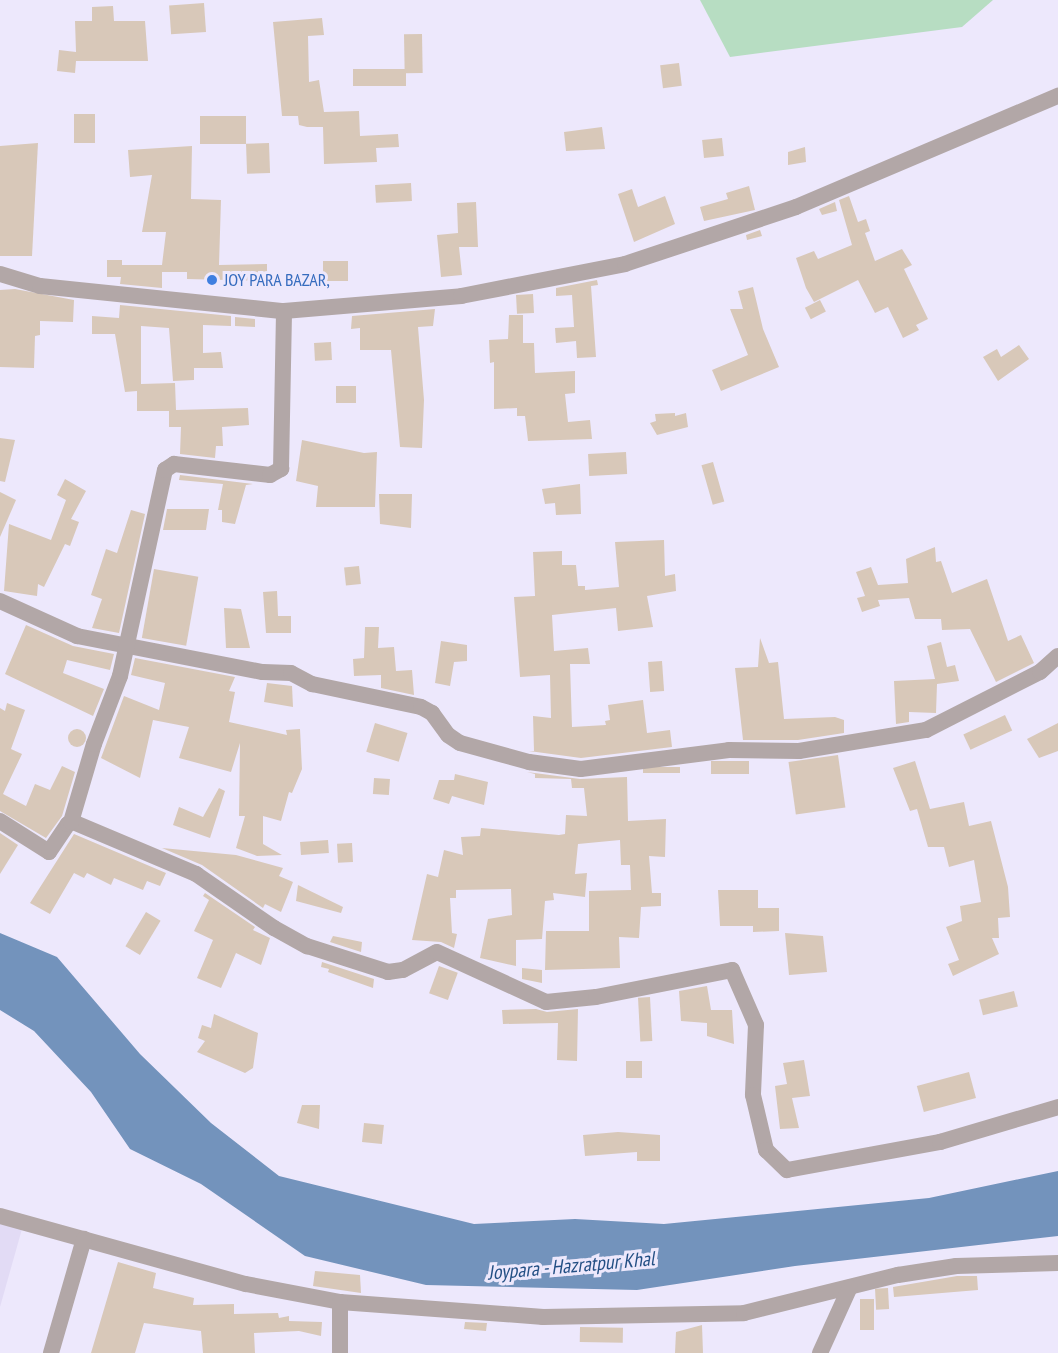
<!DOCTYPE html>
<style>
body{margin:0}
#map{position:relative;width:1058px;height:1353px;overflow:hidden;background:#ede8fc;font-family:"PT Sans Narrow",sans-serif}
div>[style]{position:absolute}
.built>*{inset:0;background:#e2dbf5}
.green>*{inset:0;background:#b7ddc2}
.water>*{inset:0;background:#7393bc}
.building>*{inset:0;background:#d8c8b9;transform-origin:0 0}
.round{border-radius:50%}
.street>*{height:16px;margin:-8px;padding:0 8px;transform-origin:8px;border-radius:8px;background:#b2a7a7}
.dots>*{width:16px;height:16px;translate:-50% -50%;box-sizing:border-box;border:3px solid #ede8fc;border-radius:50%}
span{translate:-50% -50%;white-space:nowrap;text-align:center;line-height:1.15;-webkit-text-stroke:6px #ede8fc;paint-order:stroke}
.shop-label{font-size:18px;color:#366cbe}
.left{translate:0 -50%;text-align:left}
.water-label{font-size:20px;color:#234f84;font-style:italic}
</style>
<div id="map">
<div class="built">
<i style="clip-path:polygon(0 1224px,22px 1229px,0 1307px)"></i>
</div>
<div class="green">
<i style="clip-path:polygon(700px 0,993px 0,962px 27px,730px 57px)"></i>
</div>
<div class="water">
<i style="clip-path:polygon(0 933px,57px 957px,140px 1054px,211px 1123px,279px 1176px,474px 1224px,575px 1219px,664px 1224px,929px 1198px,1058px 1171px,1058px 1236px,795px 1266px,637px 1290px,426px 1285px,305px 1256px,201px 1184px,130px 1149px,91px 1092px,34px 1031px,0 1010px)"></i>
</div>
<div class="building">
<i style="left:204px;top:3px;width:29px;height:35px;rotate:86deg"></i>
<i style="clip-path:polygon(113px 6px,114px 21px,145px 21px,148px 61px,76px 61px,75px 73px,57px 71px,59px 50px,76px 52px,75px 21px,92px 21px,92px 7px)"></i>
<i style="clip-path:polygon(322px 18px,324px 35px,308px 36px,309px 82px,319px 80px,324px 112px,359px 111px,360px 136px,398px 134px,399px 147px,376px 148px,377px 162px,324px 164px,323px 127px,307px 127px,299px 125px,298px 116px,282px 116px,273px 22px)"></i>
<i style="left:422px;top:34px;width:39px;height:18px;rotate:89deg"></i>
<i style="left:679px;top:63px;width:23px;height:19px;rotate:83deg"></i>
<i style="left:406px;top:69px;width:17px;height:53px;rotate:90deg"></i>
<i style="left:74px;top:114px;width:21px;height:29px"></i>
<i style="left:246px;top:116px;width:28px;height:46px;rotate:90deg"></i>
<i style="clip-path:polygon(602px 127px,605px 149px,566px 151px,564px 132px)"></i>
<i style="left:722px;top:138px;width:18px;height:20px;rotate:84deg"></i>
<i style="clip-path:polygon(38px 143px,32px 256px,0 256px,0 146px)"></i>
<i style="left:269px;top:143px;width:30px;height:23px;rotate:88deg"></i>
<i style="clip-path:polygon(192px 146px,191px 199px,221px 200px,219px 265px,267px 264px,267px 281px,187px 279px,187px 272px,162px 272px,162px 288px,120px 284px,121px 277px,107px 277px,107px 260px,122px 260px,122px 265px,162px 265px,166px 232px,142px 232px,152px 175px,130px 177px,128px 150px)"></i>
<i style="clip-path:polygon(805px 147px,806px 162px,788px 165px,788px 152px)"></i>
<i style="left:411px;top:183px;width:18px;height:36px;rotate:87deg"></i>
<i style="clip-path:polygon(749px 186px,755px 210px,704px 221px,700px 207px,728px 199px,726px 193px)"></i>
<i style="clip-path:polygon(632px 189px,638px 207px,665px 196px,675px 224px,634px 242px,618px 194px)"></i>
<i style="clip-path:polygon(849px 196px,858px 222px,866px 219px,870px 231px,865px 233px,875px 261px,902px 249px,912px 265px,904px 269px,928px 319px,916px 325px,919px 330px,903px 338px,888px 307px,875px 313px,858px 280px,814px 302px,806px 288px,796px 258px,814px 251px,818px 259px,852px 245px,839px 200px)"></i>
<i style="clip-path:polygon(476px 202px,478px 247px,459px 247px,462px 275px,441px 277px,437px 235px,458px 233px,457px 203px)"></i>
<i style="clip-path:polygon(835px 202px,837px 211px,822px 215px,819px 209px)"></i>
<i style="clip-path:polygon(760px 230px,762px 236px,747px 240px,746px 235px)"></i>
<i style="left:323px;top:261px;width:25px;height:20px"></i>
<i style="clip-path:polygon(597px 280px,598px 285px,591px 286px,596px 357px,577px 358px,576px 341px,556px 343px,555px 328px,574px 327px,572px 295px,556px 296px,556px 288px)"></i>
<i style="clip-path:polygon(753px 287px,763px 329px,779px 367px,721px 391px,712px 370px,748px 355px,730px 309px,743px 309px,738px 291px)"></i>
<i style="clip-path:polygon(15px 289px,74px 300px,73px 322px,40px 321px,40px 335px,35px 336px,34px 368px,0 367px,0 290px)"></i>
<i style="left:533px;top:294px;width:19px;height:17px;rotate:87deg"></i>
<i style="left:820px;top:300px;width:13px;height:17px;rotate:63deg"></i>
<i style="clip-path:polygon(120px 305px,231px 316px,231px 326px,203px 325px,203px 353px,221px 352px,223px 368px,194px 368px,194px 380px,173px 381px,169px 328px,141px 326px,141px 384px,175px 383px,176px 410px,248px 408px,249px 425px,222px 427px,223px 446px,216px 446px,215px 458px,180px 454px,181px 427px,169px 427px,169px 411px,137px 411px,137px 391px,125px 392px,115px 334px,92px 334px,92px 316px,119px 318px)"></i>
<i style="clip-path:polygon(435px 309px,433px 326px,418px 327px,424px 400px,422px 448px,400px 447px,391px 350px,360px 350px,360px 328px,351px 329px,352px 316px)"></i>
<i style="clip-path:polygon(509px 315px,523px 315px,523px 343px,534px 343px,535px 373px,575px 371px,575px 393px,565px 394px,568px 422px,590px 420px,592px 439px,528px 441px,525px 416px,517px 416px,517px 408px,494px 409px,494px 362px,490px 363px,489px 340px,508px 339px)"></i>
<i style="clip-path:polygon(235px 317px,255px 319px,255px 327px,235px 326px)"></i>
<i style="left:331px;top:342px;width:18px;height:17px;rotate:87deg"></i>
<i style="clip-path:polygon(1019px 345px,1029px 359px,998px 381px,983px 357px,997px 349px,1001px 357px)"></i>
<i style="left:356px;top:386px;width:17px;height:20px;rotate:90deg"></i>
<i style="clip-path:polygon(675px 413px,675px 416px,686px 413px,688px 427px,657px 435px,650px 423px,656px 421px,655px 414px)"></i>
<i style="clip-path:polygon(0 438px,15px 440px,5px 482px,0 481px)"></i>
<i style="clip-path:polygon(302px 440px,364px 453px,377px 452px,375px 507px,316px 507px,318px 486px,296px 481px)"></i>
<i style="left:626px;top:452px;width:22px;height:38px;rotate:87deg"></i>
<i style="left:713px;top:462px;width:41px;height:12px;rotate:74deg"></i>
<i style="clip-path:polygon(180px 475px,253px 484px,246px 485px,235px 524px,222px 522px,222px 510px,218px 510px,223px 484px,179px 480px)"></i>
<i style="clip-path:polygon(65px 479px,86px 491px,71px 519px,79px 522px,70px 546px,65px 544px,44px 587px,38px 584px,37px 596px,4px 591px,9px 524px,51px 540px,66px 500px,57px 495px)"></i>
<i style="clip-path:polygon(580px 484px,581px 514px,556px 515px,555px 503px,545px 504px,542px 489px)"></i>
<i style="clip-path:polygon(0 492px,16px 500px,0 537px)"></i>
<i style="clip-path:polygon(379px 494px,412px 494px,411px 528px,380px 524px)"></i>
<i style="clip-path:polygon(167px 509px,209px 509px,206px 530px,163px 530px)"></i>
<i style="clip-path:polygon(131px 510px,145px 514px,119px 633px,92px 628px,102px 599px,91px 595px,106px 549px,117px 553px)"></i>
<i style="clip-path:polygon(664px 540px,665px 576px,675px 574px,676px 591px,647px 596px,653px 627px,618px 631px,616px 608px,552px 615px,554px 651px,588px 648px,590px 664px,570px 664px,572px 727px,606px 725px,605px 721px,610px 720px,608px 705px,643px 700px,647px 733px,670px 730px,672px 747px,581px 758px,529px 751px,534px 751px,533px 716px,551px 718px,550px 675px,520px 677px,514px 597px,535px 596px,533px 552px,562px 551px,562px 565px,576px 565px,578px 586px,585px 586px,585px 590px,619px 587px,615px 542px)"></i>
<i style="clip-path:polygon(935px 547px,936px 562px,941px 561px,952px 593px,987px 579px,1008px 641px,1021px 635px,1034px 663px,996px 682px,970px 629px,942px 630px,941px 619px,915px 619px,909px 598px,878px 600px,880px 606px,862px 612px,857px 598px,865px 596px,856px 572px,871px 567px,878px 585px,908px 583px,906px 559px)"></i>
<i style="left:359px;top:566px;width:18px;height:15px;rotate:84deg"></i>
<i style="left:154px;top:569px;width:45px;height:70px;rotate:10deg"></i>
<i style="clip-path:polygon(277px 591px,278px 616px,291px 616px,291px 633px,266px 633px,263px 592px)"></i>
<i style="clip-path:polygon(224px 608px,241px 609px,250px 648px,226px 648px)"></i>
<i style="clip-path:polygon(26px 625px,73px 646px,114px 654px,110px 670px,67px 660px,63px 673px,104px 689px,93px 716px,5px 674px)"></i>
<i style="clip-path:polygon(365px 627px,379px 627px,378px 648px,394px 647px,396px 671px,412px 670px,414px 695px,381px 688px,381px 675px,354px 676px,353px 659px,364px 658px)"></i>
<i style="clip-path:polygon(760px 638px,769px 663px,778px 662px,784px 719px,835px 717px,844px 720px,844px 733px,798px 740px,743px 740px,735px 668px,758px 667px)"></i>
<i style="clip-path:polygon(441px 641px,467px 645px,467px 661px,454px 662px,450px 686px,435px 683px)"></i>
<i style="clip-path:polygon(941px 642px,947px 667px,955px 665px,959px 681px,937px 684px,936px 713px,909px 712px,909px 722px,896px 724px,894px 681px,935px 679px,927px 646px)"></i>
<i style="clip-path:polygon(135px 658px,235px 677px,229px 691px,235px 692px,229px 722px,287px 735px,286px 730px,300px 729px,302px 769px,292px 793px,289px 792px,281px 821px,263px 816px,263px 844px,282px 855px,257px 856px,236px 848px,245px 816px,239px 816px,240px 743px,231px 772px,179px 758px,189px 727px,153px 720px,140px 778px,101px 758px,124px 696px,159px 710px,165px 683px,131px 675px)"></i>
<i style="left:662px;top:661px;width:30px;height:14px;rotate:86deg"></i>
<i style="clip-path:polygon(267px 683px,292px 686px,293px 707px,264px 702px)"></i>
<i style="clip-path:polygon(7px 703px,25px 710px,11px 749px,22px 754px,3px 794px,26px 806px,35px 784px,50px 790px,62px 766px,75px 772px,62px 816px,46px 838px,0 811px,0 708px,5px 711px)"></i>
<i style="left:1005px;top:715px;width:17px;height:46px;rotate:65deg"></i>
<i style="left:375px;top:723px;width:34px;height:30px;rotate:17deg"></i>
<i style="clip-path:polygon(1058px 723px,1058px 751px,1039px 758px,1027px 739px)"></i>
<i class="round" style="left:68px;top:729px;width:18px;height:18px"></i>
<i style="left:838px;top:755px;width:53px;height:50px;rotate:82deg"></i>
<i style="left:749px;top:761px;width:13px;height:38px;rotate:90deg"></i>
<i style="clip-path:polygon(915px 761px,930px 809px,964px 802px,969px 826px,991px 821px,1008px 887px,1010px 917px,998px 918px,999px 938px,992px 938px,999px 954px,953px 976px,948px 964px,959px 960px,946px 927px,962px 921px,960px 906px,981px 902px,974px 860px,949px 867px,944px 847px,928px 847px,917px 809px,910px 811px,893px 768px)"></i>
<i style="left:680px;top:767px;width:6px;height:37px;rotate:90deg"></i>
<i style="clip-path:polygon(527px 772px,580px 779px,627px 777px,628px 821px,666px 819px,665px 857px,649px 856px,652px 893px,661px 893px,661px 906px,641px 907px,639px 938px,619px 937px,620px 968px,545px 970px,546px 931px,589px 931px,589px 891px,631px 890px,630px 865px,621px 865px,620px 840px,578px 844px,575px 874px,587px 873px,585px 897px,553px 893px,554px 900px,545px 901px,542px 939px,516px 940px,516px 966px,480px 958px,488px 919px,512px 915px,511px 889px,456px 890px,456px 898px,450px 898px,452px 933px,457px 934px,454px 948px,441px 942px,412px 940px,427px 874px,438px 877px,444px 850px,463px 855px,461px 837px,480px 836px,481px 828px,559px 835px,565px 834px,566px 815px,587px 816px,584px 788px,572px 788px,571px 779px,535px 778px,535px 774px)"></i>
<i style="clip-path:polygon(455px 774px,488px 782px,484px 805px,452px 796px,449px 804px,433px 799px,439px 780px,454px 780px)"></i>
<i style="left:374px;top:778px;width:16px;height:16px;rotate:4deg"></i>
<i style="clip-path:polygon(219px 788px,225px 791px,210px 838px,173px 825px,179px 807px,203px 817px)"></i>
<i style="clip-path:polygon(0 833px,18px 845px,0 874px)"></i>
<i style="clip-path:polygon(74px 834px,166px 873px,160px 886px,147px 881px,143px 890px,114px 878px,111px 885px,87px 873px,84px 878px,74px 873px,50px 914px,30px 903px)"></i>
<i style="left:328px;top:840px;width:13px;height:28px;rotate:86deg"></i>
<i style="left:352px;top:843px;width:19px;height:15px;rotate:87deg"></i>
<i style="clip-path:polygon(162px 848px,236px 855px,283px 868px,279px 876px,293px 882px,281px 912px,265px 904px,263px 908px,202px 865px)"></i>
<i style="clip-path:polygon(298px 885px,343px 907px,341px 913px,296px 901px)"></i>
<i style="clip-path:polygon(718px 890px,758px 890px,758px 908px,779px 908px,779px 931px,753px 932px,753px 926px,720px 926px)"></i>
<i style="clip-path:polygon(205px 893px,255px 927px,253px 930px,270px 938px,261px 965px,236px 953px,221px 988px,197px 978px,213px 940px,194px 931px,209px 900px,203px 896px)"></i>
<i style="left:146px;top:912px;width:17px;height:40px;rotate:31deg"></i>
<i style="clip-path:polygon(785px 933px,823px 936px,827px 972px,789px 975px)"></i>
<i style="clip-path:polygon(333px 936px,362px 942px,361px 952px,330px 942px)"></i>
<i style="clip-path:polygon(322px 962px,374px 979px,373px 988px,328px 972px,329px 969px,321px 967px)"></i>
<i style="left:439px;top:966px;width:20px;height:29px;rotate:20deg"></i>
<i style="clip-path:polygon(522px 968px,542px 970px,542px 983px,522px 979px)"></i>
<i style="clip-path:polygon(707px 986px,711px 1010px,732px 1010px,734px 1044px,707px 1036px,707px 1023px,681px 1021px,679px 991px)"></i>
<i style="left:1014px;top:991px;width:16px;height:36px;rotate:76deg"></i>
<i style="left:650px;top:997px;width:44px;height:12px;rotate:87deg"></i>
<i style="clip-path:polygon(536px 1009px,547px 1012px,578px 1009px,577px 1061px,557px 1060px,558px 1023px,503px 1024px,502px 1010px)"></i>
<i style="clip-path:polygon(214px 1014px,258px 1033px,253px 1068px,245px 1073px,197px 1052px,205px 1041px,198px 1038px,202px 1025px,211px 1028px)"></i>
<i style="clip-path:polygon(804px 1060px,810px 1096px,792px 1098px,799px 1128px,780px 1129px,775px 1086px,787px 1084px,783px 1063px)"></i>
<i style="left:642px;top:1061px;width:17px;height:16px;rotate:90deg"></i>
<i style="left:969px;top:1072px;width:27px;height:54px;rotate:75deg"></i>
<i style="clip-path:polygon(302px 1105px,320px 1105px,319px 1129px,297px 1123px)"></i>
<i style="left:364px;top:1123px;width:20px;height:19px;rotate:6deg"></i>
<i style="clip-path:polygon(618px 1132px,660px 1135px,660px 1161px,637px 1161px,637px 1152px,585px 1156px,583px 1135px)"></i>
<i style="clip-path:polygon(118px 1262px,156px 1273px,153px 1288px,194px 1298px,193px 1305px,234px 1304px,234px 1314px,278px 1313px,279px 1318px,289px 1316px,289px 1321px,322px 1322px,321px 1336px,299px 1331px,254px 1333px,255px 1353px,203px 1353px,201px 1331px,144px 1323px,135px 1353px,91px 1353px)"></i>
<i style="clip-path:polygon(315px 1271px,360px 1275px,361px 1293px,313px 1286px)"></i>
<i style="clip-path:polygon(957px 1276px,977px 1276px,978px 1290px,894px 1297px,893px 1287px)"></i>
<i style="left:888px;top:1288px;width:21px;height:13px;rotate:87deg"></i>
<i style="left:860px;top:1299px;width:14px;height:31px"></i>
<i style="clip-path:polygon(465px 1322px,487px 1323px,486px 1331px,464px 1329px)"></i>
<i style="clip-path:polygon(702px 1325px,703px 1353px,675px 1353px,676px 1332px)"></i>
<i style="left:580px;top:1327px;width:43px;height:15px;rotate:1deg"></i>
</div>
<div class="street">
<i style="left:0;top:274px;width:42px;rotate:16.7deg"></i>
<i style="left:40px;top:286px;width:245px;rotate:5.9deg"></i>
<i style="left:284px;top:311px;width:178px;rotate:-4.8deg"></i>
<i style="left:461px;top:296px;width:167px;rotate:-11deg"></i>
<i style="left:625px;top:264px;width:180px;rotate:-18.4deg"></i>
<i style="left:796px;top:207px;width:285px;rotate:-23deg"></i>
<i style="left:0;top:601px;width:85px;rotate:24.4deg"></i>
<i style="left:77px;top:636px;width:189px;rotate:11deg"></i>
<i style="left:263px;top:672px;width:28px;rotate:2deg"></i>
<i style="left:291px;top:673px;width:24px;rotate:28deg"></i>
<i style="left:312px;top:684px;width:111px;rotate:11.9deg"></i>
<i style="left:421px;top:707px;width:13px;rotate:29deg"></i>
<i style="left:432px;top:713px;width:27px;rotate:54deg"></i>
<i style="left:448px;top:735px;width:14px;rotate:34deg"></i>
<i style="left:460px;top:743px;width:72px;rotate:15.4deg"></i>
<i style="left:529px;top:762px;width:52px;rotate:7.7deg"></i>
<i style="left:581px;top:769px;width:149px;rotate:-7.3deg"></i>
<i style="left:729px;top:750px;width:70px;rotate:0.8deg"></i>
<i style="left:799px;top:751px;width:129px;rotate:-9.4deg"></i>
<i style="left:926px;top:730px;width:128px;rotate:-27deg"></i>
<i style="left:1040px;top:672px;width:24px;rotate:-42deg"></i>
<i style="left:0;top:821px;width:58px;rotate:32.3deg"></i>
<i style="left:49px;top:852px;width:34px;rotate:-56deg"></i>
<i style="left:68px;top:824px;width:5px;rotate:-22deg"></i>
<i style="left:73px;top:822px;width:134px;rotate:22.9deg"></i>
<i style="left:196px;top:874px;width:95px;rotate:34.7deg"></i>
<i style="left:274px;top:928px;width:38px;rotate:29deg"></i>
<i style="left:307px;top:946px;width:85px;rotate:17.8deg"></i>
<i style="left:388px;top:972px;width:15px;rotate:-8deg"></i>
<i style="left:403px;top:970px;width:38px;rotate:-28deg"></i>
<i style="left:437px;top:952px;width:120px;rotate:24.6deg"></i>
<i style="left:546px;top:1002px;width:50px;rotate:-5.7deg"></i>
<i style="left:596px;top:997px;width:139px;rotate:-11.2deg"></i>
<i style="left:732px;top:970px;width:60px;rotate:66.4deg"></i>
<i style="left:756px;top:1025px;width:70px;rotate:92.5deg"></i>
<i style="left:753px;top:1095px;width:57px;rotate:76.7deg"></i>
<i style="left:766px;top:1150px;width:29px;rotate:44deg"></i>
<i style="left:787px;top:1170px;width:156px;rotate:-10.4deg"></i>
<i style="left:940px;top:1142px;width:123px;rotate:-16.5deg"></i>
<i style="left:71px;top:822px;width:81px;rotate:-73.6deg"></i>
<i style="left:94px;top:744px;width:73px;rotate:-69.1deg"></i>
<i style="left:120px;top:676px;width:211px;rotate:-77.7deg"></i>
<i style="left:165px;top:470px;width:11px;rotate:-34deg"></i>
<i style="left:174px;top:464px;width:97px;rotate:6.5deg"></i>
<i style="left:270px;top:475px;width:13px;rotate:-29deg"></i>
<i style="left:281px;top:469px;width:158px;rotate:-88.9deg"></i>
<i style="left:0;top:1216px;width:255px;rotate:15.5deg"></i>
<i style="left:246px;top:1284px;width:96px;rotate:10.8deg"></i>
<i style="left:340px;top:1302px;width:204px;rotate:4.2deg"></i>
<i style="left:543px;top:1317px;width:201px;rotate:-1.1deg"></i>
<i style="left:744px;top:1313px;width:159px;rotate:-13.9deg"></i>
<i style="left:898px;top:1275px;width:59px;rotate:-8.8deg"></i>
<i style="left:956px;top:1266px;width:102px;rotate:-1.7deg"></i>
<i style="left:51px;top:1353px;width:119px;rotate:-73.9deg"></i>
<i style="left:340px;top:1353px;width:51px;rotate:-90deg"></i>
<i style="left:820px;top:1353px;width:72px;rotate:-65.6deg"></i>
</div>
<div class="dots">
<i style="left:212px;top:280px;background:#3f7fe0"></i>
</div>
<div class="shop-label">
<span class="left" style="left:224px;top:280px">JOY PARA BAZAR,</span>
</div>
<div class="water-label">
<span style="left:571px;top:1266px;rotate:-5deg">Joypara - Hazratpur Khal</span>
</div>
</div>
